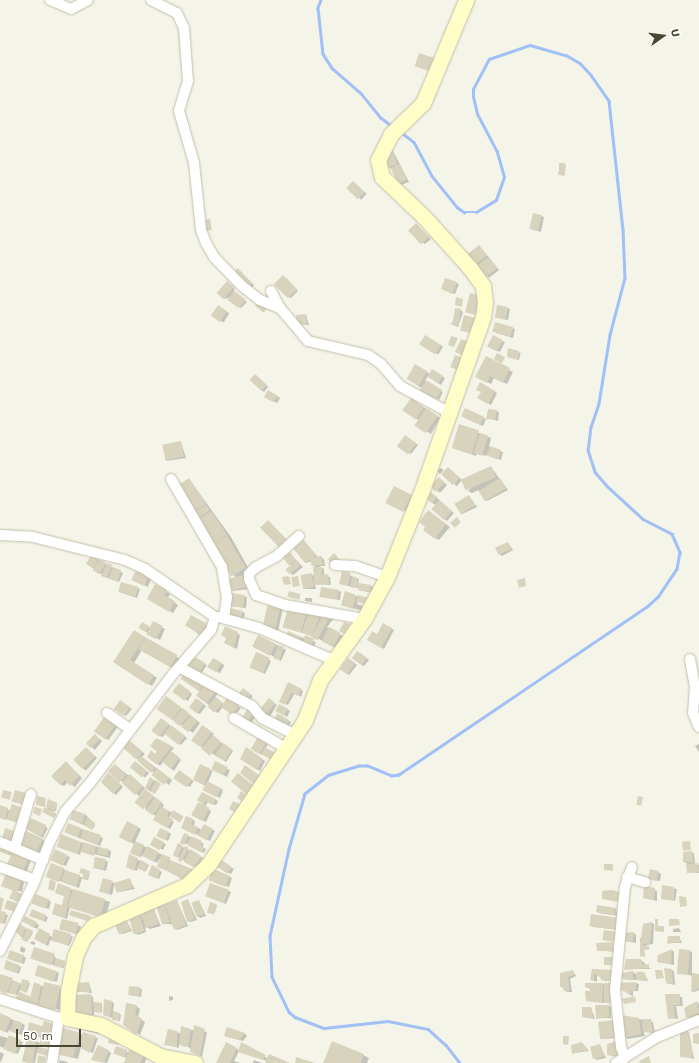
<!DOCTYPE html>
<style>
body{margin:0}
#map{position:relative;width:699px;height:1063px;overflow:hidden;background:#f5f4e8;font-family:"Work Sans",sans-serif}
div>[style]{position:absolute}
.shadow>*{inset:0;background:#0003;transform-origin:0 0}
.round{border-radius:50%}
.stream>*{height:2.5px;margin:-1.25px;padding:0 1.25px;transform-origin:1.25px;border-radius:1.25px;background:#a0c0f6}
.building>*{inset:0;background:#d8d3bc;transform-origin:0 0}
.roads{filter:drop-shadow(0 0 1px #c1bfaa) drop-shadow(0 0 1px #c1bfaa)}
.street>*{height:10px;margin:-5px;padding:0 5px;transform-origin:5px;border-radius:5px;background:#fff}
.secondary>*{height:15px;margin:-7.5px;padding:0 7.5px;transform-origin:7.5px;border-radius:7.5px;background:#fffec8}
span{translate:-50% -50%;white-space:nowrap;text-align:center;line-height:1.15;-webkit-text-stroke:3px #fff;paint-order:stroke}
.north{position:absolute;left:643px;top:16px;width:40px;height:40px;-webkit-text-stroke:3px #fff;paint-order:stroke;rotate:76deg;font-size:11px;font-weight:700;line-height:16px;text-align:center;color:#494636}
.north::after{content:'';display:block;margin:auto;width:14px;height:18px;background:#494636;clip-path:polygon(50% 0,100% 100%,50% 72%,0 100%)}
.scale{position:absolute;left:16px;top:1029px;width:65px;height:18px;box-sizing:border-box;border:2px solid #494636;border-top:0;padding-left:5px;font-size:12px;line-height:14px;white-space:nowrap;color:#494636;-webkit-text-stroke:3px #fff;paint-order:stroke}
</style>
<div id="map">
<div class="shadow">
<i style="clip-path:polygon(393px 151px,409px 182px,401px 185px,391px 168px,387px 167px)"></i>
<i style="left:560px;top:164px;width:6px;height:11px;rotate:9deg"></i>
<i style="left:353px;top:182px;width:18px;height:8px;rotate:41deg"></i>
<i style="clip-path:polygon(541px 216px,544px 217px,541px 232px,531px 229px)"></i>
<i style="clip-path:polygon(418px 226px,431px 239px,425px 244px,423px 243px)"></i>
<i style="clip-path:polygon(481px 248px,499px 270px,489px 278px,476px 264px)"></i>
<i style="clip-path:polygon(240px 271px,254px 285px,251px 289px)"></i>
<i style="clip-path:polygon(286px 278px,298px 291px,291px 298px,288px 297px)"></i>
<i style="clip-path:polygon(456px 283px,459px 284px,455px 294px,444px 290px)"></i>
<i style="clip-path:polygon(230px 284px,235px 289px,233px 292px,247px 302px,241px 308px,228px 298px,224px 299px)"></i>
<i style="left:219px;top:307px;width:12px;height:11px;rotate:31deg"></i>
<i style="clip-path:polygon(507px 308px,510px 309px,508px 320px,496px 317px)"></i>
<i style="clip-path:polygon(460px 310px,463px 312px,458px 327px,451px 324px)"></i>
<i style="clip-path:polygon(306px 315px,309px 325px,298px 324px)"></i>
<i style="clip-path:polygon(496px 323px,515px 329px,513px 338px,496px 333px)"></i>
<i style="left:425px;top:336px;width:21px;height:9px;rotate:31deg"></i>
<i style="clip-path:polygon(502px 341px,505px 342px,500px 352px,491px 348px)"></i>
<i style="left:509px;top:350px;width:12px;height:7px;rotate:14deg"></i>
<i style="clip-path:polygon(486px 357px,513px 372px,507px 384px,494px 378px,491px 384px,477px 377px)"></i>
<i style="clip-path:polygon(416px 366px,430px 374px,433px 370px,445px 378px,441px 385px,428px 376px,425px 381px,443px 392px,439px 400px,408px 379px)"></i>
<i style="clip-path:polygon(256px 375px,268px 387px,264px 392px,261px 390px)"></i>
<i style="clip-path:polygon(480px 383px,497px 393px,491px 405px,479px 398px,482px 392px)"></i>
<i style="left:268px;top:391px;width:14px;height:6px;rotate:30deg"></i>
<i style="clip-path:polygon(411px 399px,440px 418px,431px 434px,417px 425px,420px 421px,403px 410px)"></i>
<i style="clip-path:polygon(496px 411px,499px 412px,498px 421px,488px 418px)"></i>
<i style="clip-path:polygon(465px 418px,484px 418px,486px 419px,483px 426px)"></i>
<i style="clip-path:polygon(460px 425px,491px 438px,489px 447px,503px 452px,501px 460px,487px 454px,486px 456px,477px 453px,476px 456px,453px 448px)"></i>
<i style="clip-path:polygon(407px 437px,418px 445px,411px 454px,398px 445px)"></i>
<i style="clip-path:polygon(181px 442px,186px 458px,166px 461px)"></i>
<i style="clip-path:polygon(491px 467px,508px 490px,487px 501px,479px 490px,472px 493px,468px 491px)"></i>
<i style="clip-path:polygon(440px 468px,444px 470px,440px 474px,437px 471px)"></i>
<i style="clip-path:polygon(451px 470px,462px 480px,457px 486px,455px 485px)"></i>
<i style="clip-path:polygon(189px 479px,231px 537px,250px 571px,243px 575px,247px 577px,249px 589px,232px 591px,229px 580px,236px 578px,194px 512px)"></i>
<i style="clip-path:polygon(440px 479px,447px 485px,440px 493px,432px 487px)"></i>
<i style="clip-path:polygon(394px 488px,412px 496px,409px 513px,391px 504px)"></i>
<i style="clip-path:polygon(430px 492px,454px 513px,447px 521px,433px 509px,436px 505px,432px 503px)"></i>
<i style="clip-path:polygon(469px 496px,477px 507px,462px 514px,460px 513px)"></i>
<i style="clip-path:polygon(428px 511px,450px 527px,439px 540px,435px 538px)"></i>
<i style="clip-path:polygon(303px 540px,318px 557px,324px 559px,325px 566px,319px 566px,324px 569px,324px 576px,330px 577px,331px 585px,315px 584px,316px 589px,303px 589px,311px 574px,315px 577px,318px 568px,312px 565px,312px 561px,306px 563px,294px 548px)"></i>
<i style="clip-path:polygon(508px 543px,513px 550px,502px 556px,499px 554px)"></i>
<i style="clip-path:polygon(290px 554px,303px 567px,293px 575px,291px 574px)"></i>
<i style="clip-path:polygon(91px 556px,123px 573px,119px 582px,105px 577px,87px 564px)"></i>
<i style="clip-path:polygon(137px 572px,151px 579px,148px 587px,136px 581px)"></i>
<i style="clip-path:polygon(342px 572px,359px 579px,358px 588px,340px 584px)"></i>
<i style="clip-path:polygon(156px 585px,170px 594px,168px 598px,178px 605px,173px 613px,148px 598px)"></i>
<i style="clip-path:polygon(371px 586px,373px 587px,372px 593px,359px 590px)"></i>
<i style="clip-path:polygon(137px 588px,140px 589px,137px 598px,119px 592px)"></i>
<i style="clip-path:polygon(339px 591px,341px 592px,340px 600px,321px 596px)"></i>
<i style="clip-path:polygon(346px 593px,359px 597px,357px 604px,363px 606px,363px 611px,342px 605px)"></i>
<i style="clip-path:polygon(245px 596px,247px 598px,246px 608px,231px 606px)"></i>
<i style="clip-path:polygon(305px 598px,312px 598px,312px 602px,305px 601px)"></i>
<i style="clip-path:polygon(269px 605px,283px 608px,278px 631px,267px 628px)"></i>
<i style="clip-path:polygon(242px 612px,245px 613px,243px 622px,230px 619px)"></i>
<i style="clip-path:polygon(306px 613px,331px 619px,332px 616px,335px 617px,327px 627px,343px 636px,336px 648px,315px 637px,284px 627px)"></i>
<i style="left:192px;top:616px;width:19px;height:11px;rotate:35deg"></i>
<i style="clip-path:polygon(153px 623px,165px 629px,160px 640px,140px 628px,143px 624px,150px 628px)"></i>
<i style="clip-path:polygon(384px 624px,394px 630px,384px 649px,368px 639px,378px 635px)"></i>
<i style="clip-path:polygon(226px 628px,240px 635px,237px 649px,225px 642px,227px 638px)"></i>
<i style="clip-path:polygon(134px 631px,180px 659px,174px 669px,142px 650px,134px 663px,157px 678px,152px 686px,114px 662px)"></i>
<i style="clip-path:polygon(289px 633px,316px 642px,313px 648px,305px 645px)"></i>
<i style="clip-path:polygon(275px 644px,286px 650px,281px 661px,254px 645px)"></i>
<i style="clip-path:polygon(257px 653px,271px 661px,265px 674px,253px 668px)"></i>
<i style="clip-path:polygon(360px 653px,369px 660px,364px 666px,362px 665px)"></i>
<i style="left:194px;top:657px;width:15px;height:10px;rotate:32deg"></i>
<i style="left:213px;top:659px;width:13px;height:9px;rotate:29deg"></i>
<i style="clip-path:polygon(351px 661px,357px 665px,349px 675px,341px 669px)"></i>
<i style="clip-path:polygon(186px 674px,218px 693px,215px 698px,224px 704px,230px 700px,241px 708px,234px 716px,223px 707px,218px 713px,216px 712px,199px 696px,201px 692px,182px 678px)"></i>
<i style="clip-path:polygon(289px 683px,303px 691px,301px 697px,295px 693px,288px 705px,280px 701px)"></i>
<i style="clip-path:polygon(181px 686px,192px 694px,188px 701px,174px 692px)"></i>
<i style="clip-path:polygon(245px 691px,253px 696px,248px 702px)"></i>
<i style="clip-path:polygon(169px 699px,200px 723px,193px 733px,172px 719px)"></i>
<i style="clip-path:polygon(199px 701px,206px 706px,200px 714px,197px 713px)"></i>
<i style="clip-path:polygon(271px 701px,277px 705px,269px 718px,261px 711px)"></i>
<i style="clip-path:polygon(120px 702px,132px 709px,126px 716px,116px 709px)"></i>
<i style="clip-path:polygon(280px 705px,290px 711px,287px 717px,277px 710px)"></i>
<i style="left:249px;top:709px;width:9px;height:12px;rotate:27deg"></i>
<i style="clip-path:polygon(278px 715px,291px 722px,288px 728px)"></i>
<i style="left:105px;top:717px;width:16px;height:17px;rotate:35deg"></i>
<i style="clip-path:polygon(161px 719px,187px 738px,181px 745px,165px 733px,163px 737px,160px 736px)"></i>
<i style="clip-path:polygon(205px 727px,214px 734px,212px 736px,233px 751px,226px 762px,192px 741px)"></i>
<i style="clip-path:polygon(95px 735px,102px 741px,95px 750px,89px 744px)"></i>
<i style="clip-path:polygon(258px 737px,268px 744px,262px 755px,252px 748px)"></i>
<i style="clip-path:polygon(156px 739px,174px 748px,170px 752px,181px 760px,174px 771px,163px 762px,160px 766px,149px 756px,158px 752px)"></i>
<i style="clip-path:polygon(131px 742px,145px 754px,142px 757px,172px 780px,169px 785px,124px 748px)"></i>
<i style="clip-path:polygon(699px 744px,699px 752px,695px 746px)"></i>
<i style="left:86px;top:748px;width:15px;height:17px;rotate:42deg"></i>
<i style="clip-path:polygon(246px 749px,265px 761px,260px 771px,241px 758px)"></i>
<i style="clip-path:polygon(66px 762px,82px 778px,75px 787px,68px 782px,64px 786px,60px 784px)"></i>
<i style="left:136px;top:762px;width:17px;height:6px;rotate:40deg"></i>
<i style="clip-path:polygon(215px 763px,230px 770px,227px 777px,213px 770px,208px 782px,223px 790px,220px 798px,204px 789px,206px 786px,194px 780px,190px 787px,176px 779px,179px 772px,194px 781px,200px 765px,212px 771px)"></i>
<i style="clip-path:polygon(115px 765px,145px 788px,139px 796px,110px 771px)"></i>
<i style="clip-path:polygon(111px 775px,123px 787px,116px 795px,102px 782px)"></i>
<i class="round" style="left:147px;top:780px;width:12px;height:12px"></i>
<i style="clip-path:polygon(148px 792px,164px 805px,162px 808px,183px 817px,180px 822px,170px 816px,168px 818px,174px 822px,170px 829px,154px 820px,156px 816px,145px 809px)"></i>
<i style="clip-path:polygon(202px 793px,218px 801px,216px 805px,208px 802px,205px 807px,211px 811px,206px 822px,192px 815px,198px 803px,205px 805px,198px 800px)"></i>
<i style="clip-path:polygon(48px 800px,57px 804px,56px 811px,49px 811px,56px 814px,55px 817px,44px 812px,48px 808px)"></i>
<i style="clip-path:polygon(1px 807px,11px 811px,10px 820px,0 818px)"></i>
<i style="clip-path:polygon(85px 814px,95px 825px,93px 829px,74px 821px)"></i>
<i style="clip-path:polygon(187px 817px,195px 821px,194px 826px,202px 830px,204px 825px,215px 831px,210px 841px,182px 827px)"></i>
<i style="left:31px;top:819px;width:19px;height:11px;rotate:28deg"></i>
<i style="clip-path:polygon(128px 823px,141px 829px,135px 842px,169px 858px,171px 862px,179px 867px,180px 864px,194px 871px,188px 882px,158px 866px,162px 856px,157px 863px,142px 855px,141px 857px,133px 854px,134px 844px,128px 840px)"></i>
<i style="clip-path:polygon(81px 829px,103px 838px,100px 846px,69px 834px)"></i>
<i style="clip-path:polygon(160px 829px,171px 834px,168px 841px,158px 835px)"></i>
<i style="clip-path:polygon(24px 832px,47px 842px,42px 856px,22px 847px)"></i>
<i style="clip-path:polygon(184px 834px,204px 844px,202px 847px,206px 849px,204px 853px,189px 845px,190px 840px,187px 844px,181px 842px)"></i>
<i style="clip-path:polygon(154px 839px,166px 844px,163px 850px,152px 844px)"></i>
<i style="clip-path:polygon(81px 842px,108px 850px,111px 851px,110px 858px,81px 851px,80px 855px,58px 847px)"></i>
<i style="left:179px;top:845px;width:27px;height:11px;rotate:28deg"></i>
<i style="clip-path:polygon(2px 846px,31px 860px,26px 874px,12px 856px,0 851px)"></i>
<i style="clip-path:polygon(692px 852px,694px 854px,695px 864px,699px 865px,699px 873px,688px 872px,690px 865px,684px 862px)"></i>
<i style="clip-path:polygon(67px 856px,70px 857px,66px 866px,54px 861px)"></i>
<i style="clip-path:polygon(130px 856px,149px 865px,146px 871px,138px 867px,137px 871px,128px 867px)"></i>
<i style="clip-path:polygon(105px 860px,108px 862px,106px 871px,94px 868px)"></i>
<i style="left:220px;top:861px;width:16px;height:6px;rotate:30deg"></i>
<i style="clip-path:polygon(152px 867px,162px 872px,159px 879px,150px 874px)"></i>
<i style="clip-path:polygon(63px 869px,83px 878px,90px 872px,88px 880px,82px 878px,79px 888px,49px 877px)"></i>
<i style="clip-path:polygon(214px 870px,232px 878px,229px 887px,213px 881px)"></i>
<i style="clip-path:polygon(658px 872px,661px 874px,660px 881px,652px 880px)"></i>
<i style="clip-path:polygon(7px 874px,24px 882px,22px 892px,6px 887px)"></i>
<i style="clip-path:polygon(129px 879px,135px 889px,119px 892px)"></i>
<i style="clip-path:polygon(112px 882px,115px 883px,112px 895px,103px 892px)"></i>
<i style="clip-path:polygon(59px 885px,110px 902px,105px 919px,70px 907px,67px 919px,53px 914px,62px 907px,65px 896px)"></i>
<i style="clip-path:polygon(645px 887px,657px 891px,657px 901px,644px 898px)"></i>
<i style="left:663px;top:887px;width:14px;height:12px;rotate:8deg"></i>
<i style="clip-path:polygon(228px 891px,231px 892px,226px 904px,208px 897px)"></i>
<i style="clip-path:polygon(48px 900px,51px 902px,49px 909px,36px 905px)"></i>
<i style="clip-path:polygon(188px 900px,197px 920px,191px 922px,188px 921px)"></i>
<i style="clip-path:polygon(177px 901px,188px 926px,177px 930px,166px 919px,171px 924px,163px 924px,163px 905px,168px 907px)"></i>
<i style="clip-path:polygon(199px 901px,206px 916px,200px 918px,198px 916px)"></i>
<i style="clip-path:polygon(211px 903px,217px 906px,214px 914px,208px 911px)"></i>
<i style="clip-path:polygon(152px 906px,161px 926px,150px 929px,145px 926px,146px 932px,138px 935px,135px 933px,138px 914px,144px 917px)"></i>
<i style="clip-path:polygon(598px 906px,616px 909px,618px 916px,599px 913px,597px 911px)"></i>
<i style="clip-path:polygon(0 912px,8px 915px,5px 924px,0 922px)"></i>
<i style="clip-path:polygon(45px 916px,48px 917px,46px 922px,33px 917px)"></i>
<i style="clip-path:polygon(592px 916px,619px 930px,593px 927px,591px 926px)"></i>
<i style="clip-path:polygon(26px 917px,39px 925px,37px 929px,23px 921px)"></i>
<i style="clip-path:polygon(125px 918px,132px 931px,122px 934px,120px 933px)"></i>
<i style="left:62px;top:920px;width:20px;height:9px;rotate:18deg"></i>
<i style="clip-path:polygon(652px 923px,654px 924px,653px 944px,646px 945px,650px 949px,644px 950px,645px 956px,642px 956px,640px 939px)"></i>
<i style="clip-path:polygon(18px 924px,33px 933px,27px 942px,15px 931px)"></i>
<i style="clip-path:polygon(679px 928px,681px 932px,673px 932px,673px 929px)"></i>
<i style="clip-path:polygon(39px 930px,52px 937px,70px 935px,73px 937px,69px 946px,51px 939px,48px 946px,36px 939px)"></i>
<i style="clip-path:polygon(634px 933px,636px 935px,636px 943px,624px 941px)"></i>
<i style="clip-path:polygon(679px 937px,682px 943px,668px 943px)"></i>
<i style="clip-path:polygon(32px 941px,36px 943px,34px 945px,30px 943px)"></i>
<i style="clip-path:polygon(612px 943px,615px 952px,598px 950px)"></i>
<i style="clip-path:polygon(21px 946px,26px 949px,24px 953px,20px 951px)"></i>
<i style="clip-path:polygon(672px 950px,674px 952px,674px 965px,658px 962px)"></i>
<i style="clip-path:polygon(690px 951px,692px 952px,692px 974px,699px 975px,699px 990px,694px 992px,692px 991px,693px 976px,679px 973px)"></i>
<i style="clip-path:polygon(54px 955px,56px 959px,65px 962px,64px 968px,35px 960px)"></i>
<i style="clip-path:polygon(23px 956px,26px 958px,24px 964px,11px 959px)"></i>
<i style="clip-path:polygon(641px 960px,651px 969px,625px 969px)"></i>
<i style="clip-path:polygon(7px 961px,21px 967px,19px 974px,7px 969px)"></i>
<i style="clip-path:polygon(39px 966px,59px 973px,57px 982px,39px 976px)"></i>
<i style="clip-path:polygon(592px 970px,615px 981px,605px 981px,597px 975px,597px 982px,594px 981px)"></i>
<i style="clip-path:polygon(671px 970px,674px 971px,675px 985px,666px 983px)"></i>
<i style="clip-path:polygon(573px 971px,576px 976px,570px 979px,572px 992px,567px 992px,561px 986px,561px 974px)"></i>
<i style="clip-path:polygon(633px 972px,637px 975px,643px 973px,648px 981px,623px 979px)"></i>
<i style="clip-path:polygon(1px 975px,22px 985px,23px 981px,30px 983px,27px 992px,20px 989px,19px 993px,32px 998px,41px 986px,64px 989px,60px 1010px,31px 1004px,20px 1000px,18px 995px,0 991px)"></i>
<i style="clip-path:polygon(89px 983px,92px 993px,76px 991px)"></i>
<i style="clip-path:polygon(636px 983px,639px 984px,638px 991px,633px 991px,633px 996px,628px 994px,621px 984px)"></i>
<i style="clip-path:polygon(603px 984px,605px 985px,616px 1004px,587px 1001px,591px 989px,586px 987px)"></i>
<i style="clip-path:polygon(139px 988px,142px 989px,141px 997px,129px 995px)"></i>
<i style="clip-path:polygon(90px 995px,93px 997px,94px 1007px,102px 1004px,102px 1012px,94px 1011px,94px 1015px,79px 1015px)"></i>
<i style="clip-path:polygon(666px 995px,682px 997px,683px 1006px,676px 1006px,678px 1019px,668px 1018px)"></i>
<i style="clip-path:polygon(169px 996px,173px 997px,173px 1000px,169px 1001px)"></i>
<i style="clip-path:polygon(112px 1002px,114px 1003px,113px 1012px,121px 1015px,120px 1021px,104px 1015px)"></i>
<i style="clip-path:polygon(697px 1002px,699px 1004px,699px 1015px,689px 1018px,687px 1017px)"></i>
<i style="clip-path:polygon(136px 1006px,140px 1009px,138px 1017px,145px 1022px,140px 1035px,124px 1025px)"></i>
<i style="clip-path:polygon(609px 1006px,611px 1007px,611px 1018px,597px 1018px)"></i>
<i style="clip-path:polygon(591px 1008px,595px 1019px,583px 1017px)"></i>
<i style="clip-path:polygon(0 1014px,25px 1025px,22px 1035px,9px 1030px,8px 1033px,0 1029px)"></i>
<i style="clip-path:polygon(639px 1019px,653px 1022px,655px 1033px,644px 1032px,645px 1036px,628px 1039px,624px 1037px)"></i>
<i style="clip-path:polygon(599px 1022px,618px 1038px,601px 1039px)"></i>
<i style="clip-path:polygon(66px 1025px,99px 1031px,98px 1034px)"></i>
<i style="clip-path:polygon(41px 1027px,47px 1038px,53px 1042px,52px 1049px,39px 1044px,38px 1048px,48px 1051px,47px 1055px,37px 1052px,35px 1063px,24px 1062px,22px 1061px,28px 1039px,41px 1043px,42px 1038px,28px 1034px)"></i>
<i style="clip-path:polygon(227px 1029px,245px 1034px,247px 1036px,243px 1041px,228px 1037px,225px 1036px)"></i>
<i style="clip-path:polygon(191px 1030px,207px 1032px,202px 1057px,184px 1044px,185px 1047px,179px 1044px,179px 1048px,165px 1044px,177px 1032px,181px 1034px)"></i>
<i style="clip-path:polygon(687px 1031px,689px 1033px,694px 1059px,681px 1056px)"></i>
<i style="clip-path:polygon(80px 1034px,98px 1038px,93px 1053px,81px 1047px,78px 1059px,57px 1053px)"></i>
<i style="clip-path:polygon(0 1036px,23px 1042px,18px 1054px,7px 1050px,7px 1043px,3px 1048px,0 1046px)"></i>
<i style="clip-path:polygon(616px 1042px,620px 1057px,608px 1055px)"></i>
<i style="clip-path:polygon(227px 1043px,239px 1050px,287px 1063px,266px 1063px,267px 1061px,239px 1051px,234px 1061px,240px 1063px,217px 1063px)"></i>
<i style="clip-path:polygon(582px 1043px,589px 1051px,573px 1053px)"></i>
<i style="clip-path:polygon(600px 1045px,606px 1058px,596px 1060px,592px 1048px)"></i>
<i style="clip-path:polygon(116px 1047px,129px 1053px,131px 1049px,147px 1057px,145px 1063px,125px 1063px,127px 1058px,117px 1054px)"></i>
<i style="clip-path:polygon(108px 1051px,111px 1053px,107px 1063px,95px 1060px)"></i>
<i style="clip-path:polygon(0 1052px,4px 1054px,1px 1062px,0 1061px)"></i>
<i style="clip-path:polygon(363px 1055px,369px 1058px,367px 1063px,324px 1063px)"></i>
<i style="clip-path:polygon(60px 1060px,67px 1062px,68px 1063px,59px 1063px)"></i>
<i style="clip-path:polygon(254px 1060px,262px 1063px,253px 1063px)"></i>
</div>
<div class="stream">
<i style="left:321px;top:0;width:9px;rotate:111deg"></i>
<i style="left:318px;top:8px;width:46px;rotate:83.8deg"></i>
<i style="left:323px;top:54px;width:17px;rotate:57deg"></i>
<i style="left:332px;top:68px;width:37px;rotate:41deg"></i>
<i style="left:360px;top:92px;width:32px;rotate:51deg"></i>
<i style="left:380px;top:117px;width:15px;rotate:37deg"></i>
<i style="left:401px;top:132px;width:16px;rotate:38deg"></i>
<i style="left:414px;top:142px;width:38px;rotate:62deg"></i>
<i style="left:432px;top:176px;width:40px;rotate:51deg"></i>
<i style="left:457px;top:207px;width:9px;rotate:36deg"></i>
<i style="left:464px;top:212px;width:12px"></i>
<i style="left:476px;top:212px;width:23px;rotate:-31deg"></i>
<i style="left:496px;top:200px;width:24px;rotate:-71deg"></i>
<i style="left:504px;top:177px;width:26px;rotate:-106deg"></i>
<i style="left:497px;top:152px;width:43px;rotate:-117.8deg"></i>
<i style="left:477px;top:114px;width:17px;rotate:-103deg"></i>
<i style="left:473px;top:97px;width:8px;rotate:-90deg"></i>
<i style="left:473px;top:89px;width:34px;rotate:-62deg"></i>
<i style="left:489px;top:59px;width:43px;rotate:-18.9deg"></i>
<i style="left:530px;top:45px;width:37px;rotate:16deg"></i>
<i style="left:566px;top:55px;width:16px;rotate:30deg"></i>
<i style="left:580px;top:63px;width:16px;rotate:47deg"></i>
<i style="left:591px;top:75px;width:32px;rotate:55deg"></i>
<i style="left:609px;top:101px;width:129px;rotate:83.8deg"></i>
<i style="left:623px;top:229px;width:49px;rotate:87.7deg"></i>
<i style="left:625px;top:278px;width:59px;rotate:104.7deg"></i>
<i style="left:610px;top:335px;width:70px;rotate:99.1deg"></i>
<i style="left:599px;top:404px;width:24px;rotate:109deg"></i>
<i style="left:591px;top:427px;width:23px;rotate:97deg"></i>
<i style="left:588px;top:450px;width:23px;rotate:72deg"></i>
<i style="left:595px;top:472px;width:18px;rotate:49deg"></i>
<i style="left:607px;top:486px;width:49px;rotate:42.5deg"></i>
<i style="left:643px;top:519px;width:33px;rotate:27deg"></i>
<i style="left:672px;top:534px;width:20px;rotate:66deg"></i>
<i style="left:680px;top:552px;width:17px;rotate:100deg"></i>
<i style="left:677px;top:569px;width:32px;rotate:124deg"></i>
<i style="left:659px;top:596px;width:16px;rotate:137deg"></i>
<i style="left:647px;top:607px;width:300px;rotate:145.9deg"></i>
<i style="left:399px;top:775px;width:7px;rotate:172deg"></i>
<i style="left:392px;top:776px;width:27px;rotate:-158deg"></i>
<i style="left:367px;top:766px;width:8px;rotate:180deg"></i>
<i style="left:359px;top:766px;width:31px;rotate:163deg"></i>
<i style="left:329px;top:775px;width:31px;rotate:142deg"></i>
<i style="left:305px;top:794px;width:57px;rotate:106.2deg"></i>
<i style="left:289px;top:849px;width:89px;rotate:102.3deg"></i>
<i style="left:270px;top:936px;width:41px;rotate:87.2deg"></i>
<i style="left:272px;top:977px;width:39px;rotate:64deg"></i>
<i style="left:289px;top:1012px;width:8px;rotate:40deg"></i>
<i style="left:295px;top:1017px;width:31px;rotate:21deg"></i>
<i style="left:324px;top:1028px;width:64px;rotate:-6.2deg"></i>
<i style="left:388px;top:1021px;width:41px;rotate:11.3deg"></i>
<i style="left:428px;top:1029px;width:24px;rotate:42deg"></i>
<i style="left:446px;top:1045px;width:23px;rotate:52deg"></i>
</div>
<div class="building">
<i style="left:419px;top:53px;width:16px;height:14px;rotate:18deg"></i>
<i style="left:393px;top:150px;width:15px;height:12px;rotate:74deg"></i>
<i style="left:559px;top:163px;width:6px;height:12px"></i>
<i style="left:400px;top:164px;width:17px;height:10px;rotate:66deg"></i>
<i style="left:353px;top:181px;width:16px;height:10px;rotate:43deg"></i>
<i style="left:533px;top:213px;width:9px;height:16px;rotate:13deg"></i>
<i style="left:210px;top:219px;width:11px;height:7px;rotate:80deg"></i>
<i style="left:416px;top:223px;width:19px;height:11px;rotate:47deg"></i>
<i style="left:479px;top:245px;width:13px;height:16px;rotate:51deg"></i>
<i style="left:489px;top:257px;width:14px;height:14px;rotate:54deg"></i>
<i style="left:238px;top:268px;width:21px;height:6px;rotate:49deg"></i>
<i style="left:283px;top:275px;width:20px;height:13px;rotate:45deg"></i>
<i style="clip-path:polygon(445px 278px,457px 282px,452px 294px,441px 289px)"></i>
<i style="left:227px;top:281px;width:9px;height:16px;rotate:41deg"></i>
<i style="left:234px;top:291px;width:14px;height:11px;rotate:36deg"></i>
<i style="left:470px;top:293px;width:12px;height:20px;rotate:14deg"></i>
<i style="clip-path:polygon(456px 297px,463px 299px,462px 307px,455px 305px)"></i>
<i style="left:259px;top:301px;width:11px;height:6px;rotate:41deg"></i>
<i style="left:218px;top:305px;width:11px;height:13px;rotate:34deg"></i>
<i style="left:497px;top:305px;width:11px;height:13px;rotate:10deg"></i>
<i style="left:455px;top:308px;width:6px;height:17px;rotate:9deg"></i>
<i style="left:306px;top:314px;width:10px;height:10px;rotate:84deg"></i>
<i style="left:464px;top:315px;width:12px;height:16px;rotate:14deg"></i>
<i style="left:495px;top:322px;width:19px;height:10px;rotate:16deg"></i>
<i style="left:425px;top:335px;width:19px;height:11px;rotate:32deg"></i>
<i style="left:493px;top:335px;width:11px;height:13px;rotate:27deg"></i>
<i style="clip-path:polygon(451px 336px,458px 338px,454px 347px,448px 345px)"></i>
<i style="clip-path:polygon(461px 339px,469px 342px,464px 356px,455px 352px)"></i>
<i style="clip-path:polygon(508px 348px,519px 351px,518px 360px,507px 357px)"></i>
<i style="left:497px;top:353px;width:9px;height:7px;rotate:27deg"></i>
<i style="left:455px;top:355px;width:9px;height:13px;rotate:21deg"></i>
<i style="clip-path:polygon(486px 356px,510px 368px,503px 383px,490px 376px,487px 383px,475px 377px)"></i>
<i style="left:415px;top:364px;width:14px;height:17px;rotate:30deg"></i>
<i style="left:432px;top:369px;width:13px;height:9px;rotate:32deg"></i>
<i style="left:255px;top:374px;width:16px;height:8px;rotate:43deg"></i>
<i style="left:426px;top:380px;width:19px;height:12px;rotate:32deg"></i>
<i style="clip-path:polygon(480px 382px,495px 391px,488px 404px,477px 398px,481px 392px,476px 390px)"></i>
<i style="clip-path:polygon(268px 390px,278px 396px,273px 402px,264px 397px)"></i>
<i style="left:411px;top:398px;width:16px;height:15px;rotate:35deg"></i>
<i style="left:426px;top:408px;width:14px;height:21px;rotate:34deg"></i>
<i style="left:465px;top:408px;width:21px;height:9px;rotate:25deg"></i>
<i style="clip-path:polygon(488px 409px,497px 410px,495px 420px,486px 419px)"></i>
<i style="left:459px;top:424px;width:21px;height:25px;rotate:17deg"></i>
<i style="left:480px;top:433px;width:9px;height:21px;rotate:18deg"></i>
<i style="left:405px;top:435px;width:14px;height:14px;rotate:36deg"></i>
<i style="left:181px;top:441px;width:16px;height:19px;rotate:79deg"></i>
<i style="left:490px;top:446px;width:12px;height:10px;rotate:20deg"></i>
<i style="left:491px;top:466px;width:12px;height:33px;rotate:66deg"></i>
<i style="left:448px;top:467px;width:16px;height:10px;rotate:43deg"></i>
<i style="left:439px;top:477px;width:8px;height:13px;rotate:45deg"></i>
<i style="left:189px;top:478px;width:31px;height:15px;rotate:57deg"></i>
<i style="left:500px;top:478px;width:12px;height:25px;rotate:59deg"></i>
<i style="left:394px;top:486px;width:20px;height:19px;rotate:27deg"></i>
<i style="left:429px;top:491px;width:10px;height:8px;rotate:37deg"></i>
<i style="left:469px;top:495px;width:12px;height:17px;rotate:59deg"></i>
<i style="left:439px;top:500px;width:17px;height:12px;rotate:40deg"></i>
<i style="clip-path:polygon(206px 505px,210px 510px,197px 519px,193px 513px)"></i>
<i style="clip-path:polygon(428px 510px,446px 524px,435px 539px,423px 530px,425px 527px,419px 522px)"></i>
<i style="left:211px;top:511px;width:29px;height:17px;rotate:56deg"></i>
<i style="clip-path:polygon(457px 517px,461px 522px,455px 528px,450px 523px)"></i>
<i style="left:268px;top:520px;width:29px;height:11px;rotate:46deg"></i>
<i style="left:227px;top:536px;width:37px;height:17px;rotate:59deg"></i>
<i style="clip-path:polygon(303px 539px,316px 555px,313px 557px,322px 556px,323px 565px,311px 565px,311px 559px,305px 563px,293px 548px)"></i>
<i style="left:508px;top:542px;width:8px;height:14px;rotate:67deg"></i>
<i style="left:290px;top:552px;width:10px;height:9px;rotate:53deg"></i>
<i style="clip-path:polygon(334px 553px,340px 560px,333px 566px,328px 559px)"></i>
<i style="clip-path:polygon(91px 555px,98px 558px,94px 568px,86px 564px)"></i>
<i style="left:99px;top:559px;width:8px;height:13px;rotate:30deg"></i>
<i style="left:297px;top:560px;width:6px;height:15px;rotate:51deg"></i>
<i style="clip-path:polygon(107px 563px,112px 565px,107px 578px,101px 576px)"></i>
<i style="left:113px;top:567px;width:9px;height:12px;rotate:21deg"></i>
<i style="clip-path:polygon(313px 567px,322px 567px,322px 575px,328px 574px,329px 584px,314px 585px)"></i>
<i style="left:136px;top:570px;width:14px;height:11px;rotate:25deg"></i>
<i style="left:342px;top:571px;width:9px;height:13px;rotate:13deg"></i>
<i style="left:311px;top:573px;width:14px;height:11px;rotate:78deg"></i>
<i style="left:244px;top:575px;width:12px;height:16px;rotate:76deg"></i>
<i style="clip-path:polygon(289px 576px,291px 584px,284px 585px,282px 577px)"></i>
<i style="left:298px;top:576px;width:10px;height:7px;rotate:79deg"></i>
<i style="clip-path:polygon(352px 577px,358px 578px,357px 588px,350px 587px)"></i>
<i style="clip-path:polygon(525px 578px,526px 586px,519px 588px,517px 580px)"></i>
<i style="left:121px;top:582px;width:18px;height:10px;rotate:16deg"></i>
<i style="left:359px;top:583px;width:12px;height:7px;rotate:9deg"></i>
<i style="clip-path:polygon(155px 584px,167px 590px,164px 595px,175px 601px,169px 612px,147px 599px)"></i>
<i style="left:321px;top:587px;width:18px;height:10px;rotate:9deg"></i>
<i style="left:289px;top:591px;width:12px;height:6px;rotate:14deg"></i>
<i style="clip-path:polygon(345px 591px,356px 595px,353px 609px,341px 605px)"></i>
<i style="left:231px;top:593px;width:14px;height:13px;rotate:8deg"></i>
<i style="clip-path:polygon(358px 595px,368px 598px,366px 604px,356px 602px)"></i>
<i style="left:268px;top:603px;width:13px;height:24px;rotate:13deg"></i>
<i style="left:229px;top:608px;width:14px;height:10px;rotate:12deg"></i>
<i style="left:288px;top:608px;width:19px;height:20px;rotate:16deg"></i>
<i style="left:310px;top:611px;width:11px;height:23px;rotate:22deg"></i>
<i style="left:323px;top:614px;width:7px;height:26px;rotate:27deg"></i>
<i style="left:191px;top:615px;width:18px;height:12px;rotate:29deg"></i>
<i style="left:153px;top:621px;width:11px;height:15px;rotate:27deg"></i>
<i style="left:142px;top:622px;width:8px;height:7px;rotate:30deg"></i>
<i style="clip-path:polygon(344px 622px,350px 624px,345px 634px,339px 631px)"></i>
<i style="clip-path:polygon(383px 623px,392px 628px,381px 648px,367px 640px,372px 631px,377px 634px)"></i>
<i style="clip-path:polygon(225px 626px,238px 632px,234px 648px,224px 643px,226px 638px,221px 635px)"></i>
<i style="left:329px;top:627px;width:13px;height:16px;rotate:27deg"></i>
<i style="clip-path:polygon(134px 630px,145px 637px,130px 660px,154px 675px,148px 685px,113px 662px)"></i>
<i style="clip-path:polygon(288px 631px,301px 637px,299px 642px,286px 637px)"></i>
<i style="left:258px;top:635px;width:20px;height:13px;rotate:27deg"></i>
<i style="clip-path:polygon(305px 635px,314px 639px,311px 648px,302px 644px)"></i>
<i style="left:145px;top:637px;width:37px;height:14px;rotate:29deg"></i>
<i style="left:278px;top:645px;width:6px;height:14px;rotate:18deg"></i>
<i style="left:357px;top:651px;width:12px;height:9px;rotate:35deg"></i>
<i style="left:256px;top:652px;width:15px;height:17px;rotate:23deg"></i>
<i style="left:193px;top:656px;width:14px;height:13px;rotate:30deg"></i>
<i style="clip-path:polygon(213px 658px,222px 663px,216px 672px,207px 667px)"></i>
<i style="left:348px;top:658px;width:9px;height:14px;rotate:36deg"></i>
<i style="left:185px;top:672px;width:22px;height:8px;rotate:34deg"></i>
<i style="clip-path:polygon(288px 682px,302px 689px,298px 696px,292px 693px,285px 705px,279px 702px)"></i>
<i style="left:179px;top:683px;width:15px;height:11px;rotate:37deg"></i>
<i style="left:206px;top:683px;width:13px;height:16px;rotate:39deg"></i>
<i style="left:243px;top:688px;width:10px;height:10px;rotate:37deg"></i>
<i style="left:166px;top:696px;width:19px;height:16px;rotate:36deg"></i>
<i style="left:216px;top:697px;width:9px;height:13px;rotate:41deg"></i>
<i style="left:228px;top:697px;width:14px;height:12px;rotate:36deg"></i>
<i style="left:196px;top:698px;width:10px;height:12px;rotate:37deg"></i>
<i style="left:269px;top:698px;width:8px;height:17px;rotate:40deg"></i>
<i style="left:120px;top:700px;width:12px;height:11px;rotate:35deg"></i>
<i style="left:279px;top:704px;width:10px;height:8px;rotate:29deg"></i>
<i style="left:249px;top:707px;width:7px;height:14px;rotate:34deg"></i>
<i style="left:183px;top:708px;width:9px;height:16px;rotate:41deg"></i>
<i style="clip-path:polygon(277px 713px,289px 720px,286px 728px,274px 721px)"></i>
<i style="left:191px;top:715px;width:9px;height:15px;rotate:41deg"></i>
<i style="left:105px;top:716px;width:14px;height:19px;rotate:36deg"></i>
<i style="left:161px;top:718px;width:10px;height:16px;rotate:37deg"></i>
<i style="left:171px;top:725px;width:18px;height:11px;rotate:38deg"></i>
<i style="left:202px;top:725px;width:12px;height:19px;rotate:35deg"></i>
<i style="left:95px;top:734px;width:7px;height:13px;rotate:45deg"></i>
<i style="left:213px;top:735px;width:11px;height:18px;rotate:41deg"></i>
<i style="clip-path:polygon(258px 736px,267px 742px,259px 754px,251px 749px)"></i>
<i style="clip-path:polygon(156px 738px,172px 746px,157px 765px,147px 757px,151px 750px,155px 754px,157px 752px,150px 746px)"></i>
<i style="left:129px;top:740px;width:18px;height:10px;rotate:41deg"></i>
<i style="left:223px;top:743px;width:11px;height:14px;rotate:34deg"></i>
<i style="left:86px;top:747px;width:13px;height:18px;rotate:45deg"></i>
<i style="clip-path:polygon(246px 747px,263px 759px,257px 770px,240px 759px)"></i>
<i style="left:265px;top:747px;width:14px;height:8px;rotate:30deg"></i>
<i style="left:171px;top:751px;width:11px;height:14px;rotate:38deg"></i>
<i style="clip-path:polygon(141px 756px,155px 768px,151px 773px,137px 760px)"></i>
<i style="clip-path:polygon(66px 761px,79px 776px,70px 786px,65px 780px,60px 785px,51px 776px)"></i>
<i style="left:135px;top:761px;width:16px;height:8px;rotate:40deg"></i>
<i style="left:215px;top:761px;width:14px;height:9px;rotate:25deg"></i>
<i style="left:115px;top:764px;width:16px;height:10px;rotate:45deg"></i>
<i style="left:200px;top:764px;width:12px;height:17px;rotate:24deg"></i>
<i style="clip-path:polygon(245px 765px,260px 776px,255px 785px,240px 773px)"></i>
<i style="left:157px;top:768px;width:16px;height:9px;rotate:38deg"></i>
<i style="left:179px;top:770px;width:16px;height:10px;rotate:35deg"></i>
<i style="clip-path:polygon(108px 772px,121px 785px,113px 794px,101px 782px)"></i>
<i style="left:238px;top:773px;width:22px;height:11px;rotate:39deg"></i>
<i style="left:130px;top:774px;width:18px;height:12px;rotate:43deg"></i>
<i style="clip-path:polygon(150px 777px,154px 780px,148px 790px,145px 788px)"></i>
<i style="clip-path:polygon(156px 780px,161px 784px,155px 794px,150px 791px)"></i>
<i style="left:207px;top:781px;width:16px;height:10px;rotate:27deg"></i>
<i style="left:145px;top:789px;width:11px;height:17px;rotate:38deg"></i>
<i style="left:3px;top:790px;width:9px;height:8px;rotate:13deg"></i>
<i style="left:15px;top:790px;width:15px;height:12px;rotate:16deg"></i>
<i style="clip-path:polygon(241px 791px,248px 796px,244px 803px,237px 798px)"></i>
<i style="clip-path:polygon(202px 792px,216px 799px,213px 805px,205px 801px,204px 805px,197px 800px)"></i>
<i style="clip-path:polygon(37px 796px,46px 798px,45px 807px,36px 805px)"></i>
<i style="left:638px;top:796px;width:5px;height:9px;rotate:11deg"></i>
<i style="left:155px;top:797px;width:9px;height:16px;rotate:36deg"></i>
<i style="clip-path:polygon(48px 799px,57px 803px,55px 811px,46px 807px)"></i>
<i style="clip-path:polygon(233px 801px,241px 805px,236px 813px,229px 809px)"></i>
<i style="left:198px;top:802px;width:13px;height:15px;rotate:27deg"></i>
<i style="left:12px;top:804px;width:15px;height:16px;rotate:20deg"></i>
<i style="clip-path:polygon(0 805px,8px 808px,5px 820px,0 818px)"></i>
<i style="clip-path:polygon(161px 806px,169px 811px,167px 816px,173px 819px,167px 828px,153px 820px)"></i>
<i style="clip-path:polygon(35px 807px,42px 809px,40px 816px,33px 813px)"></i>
<i style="clip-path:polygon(45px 807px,56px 813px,54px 818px,42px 812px)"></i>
<i style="left:73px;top:810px;width:13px;height:10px;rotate:18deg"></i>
<i style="left:173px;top:810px;width:12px;height:7px;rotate:31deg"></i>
<i style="clip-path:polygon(186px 816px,193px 819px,191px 824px,198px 827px,195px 835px,181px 828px)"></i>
<i style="clip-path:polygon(87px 817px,95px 823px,92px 830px,84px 825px)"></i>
<i style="left:31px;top:818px;width:17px;height:12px;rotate:25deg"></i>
<i style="left:127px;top:821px;width:13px;height:18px;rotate:27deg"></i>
<i style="left:68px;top:823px;width:14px;height:10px;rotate:21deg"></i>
<i style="left:204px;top:824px;width:10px;height:13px;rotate:29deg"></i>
<i style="clip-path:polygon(5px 828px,17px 832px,15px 843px,2px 839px)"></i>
<i style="left:160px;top:828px;width:10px;height:9px;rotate:24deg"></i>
<i style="clip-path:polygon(83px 829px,101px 835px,98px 845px,81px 838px)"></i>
<i style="left:24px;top:830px;width:21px;height:18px;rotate:25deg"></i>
<i style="left:184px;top:833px;width:5px;height:11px;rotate:22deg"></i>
<i style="clip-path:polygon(61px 834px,81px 842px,78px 854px,57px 847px)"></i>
<i style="clip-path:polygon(191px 836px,202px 841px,200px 845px,204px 847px,202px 853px,187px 845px)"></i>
<i style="left:154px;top:837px;width:11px;height:9px;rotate:27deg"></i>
<i style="left:135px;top:841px;width:10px;height:13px;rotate:24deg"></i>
<i style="left:690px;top:841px;width:9px;height:8px;rotate:84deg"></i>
<i style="clip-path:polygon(83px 842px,96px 846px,94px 856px,81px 852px)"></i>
<i style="clip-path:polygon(178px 843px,183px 846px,177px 858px,173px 855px)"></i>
<i style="left:2px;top:845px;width:11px;height:7px;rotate:22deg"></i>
<i style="left:147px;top:846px;width:13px;height:11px;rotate:27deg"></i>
<i style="left:185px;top:846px;width:4px;height:16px;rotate:27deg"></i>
<i style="left:98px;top:847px;width:11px;height:7px;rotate:10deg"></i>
<i style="left:55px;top:849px;width:14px;height:12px;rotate:25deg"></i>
<i style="clip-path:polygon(190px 849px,201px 856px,195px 868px,184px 862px)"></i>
<i style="left:13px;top:851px;width:17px;height:17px;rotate:24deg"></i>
<i style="clip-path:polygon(692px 851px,693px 862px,683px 862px,683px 852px)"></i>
<i style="clip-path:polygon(129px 854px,138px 858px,134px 871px,126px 867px)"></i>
<i style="left:162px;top:854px;width:9px;height:14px;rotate:21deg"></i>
<i style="left:95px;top:857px;width:11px;height:11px;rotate:10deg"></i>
<i style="left:220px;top:859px;width:14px;height:8px;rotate:34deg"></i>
<i style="clip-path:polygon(141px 860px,148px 864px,145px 872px,137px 868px)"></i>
<i style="clip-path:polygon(170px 860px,192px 869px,185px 881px,166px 870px)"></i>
<i style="left:51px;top:863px;width:14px;height:15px;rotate:21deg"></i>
<i style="left:698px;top:863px;width:9px;height:12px;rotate:84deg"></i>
<i style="clip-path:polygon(604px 864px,613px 864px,613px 871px,604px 870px)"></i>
<i style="clip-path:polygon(152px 865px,160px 870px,157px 879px,148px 875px)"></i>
<i style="clip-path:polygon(81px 868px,90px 871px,87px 880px,82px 879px,83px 874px,79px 873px)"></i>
<i style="left:213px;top:869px;width:18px;height:12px;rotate:22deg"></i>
<i style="left:650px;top:869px;width:9px;height:10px;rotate:13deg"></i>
<i style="left:65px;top:870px;width:16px;height:12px;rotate:18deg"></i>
<i style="left:6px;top:873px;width:17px;height:14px;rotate:21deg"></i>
<i style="left:103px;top:878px;width:10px;height:14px;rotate:17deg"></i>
<i style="left:130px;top:878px;width:10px;height:17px;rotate:73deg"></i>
<i style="clip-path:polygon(50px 879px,56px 882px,54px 891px,48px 889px)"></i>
<i style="clip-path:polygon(58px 883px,71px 888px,67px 907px,62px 905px,64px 896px,55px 893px)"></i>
<i style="left:210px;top:883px;width:20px;height:14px;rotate:20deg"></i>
<i style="clip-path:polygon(662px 885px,674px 887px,674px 900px,661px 899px)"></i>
<i style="clip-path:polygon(644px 886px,655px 888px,654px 900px,643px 898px)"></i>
<i style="left:73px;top:889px;width:34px;height:19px;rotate:17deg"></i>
<i style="left:13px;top:890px;width:10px;height:9px;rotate:24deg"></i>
<i style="clip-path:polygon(612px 890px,620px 892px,619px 902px,602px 899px,602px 891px)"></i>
<i style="left:35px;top:894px;width:15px;height:10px;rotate:20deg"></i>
<i style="clip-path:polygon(679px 896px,686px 897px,687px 906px,680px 907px)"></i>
<i style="clip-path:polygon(0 897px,4px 899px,1px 911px,6px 912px,3px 924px,0 923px)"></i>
<i style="clip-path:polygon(188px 899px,195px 919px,187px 922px,181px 902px)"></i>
<i style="left:7px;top:900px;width:13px;height:9px;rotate:18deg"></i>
<i style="left:177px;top:900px;width:27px;height:13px;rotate:70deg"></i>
<i style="left:199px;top:900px;width:15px;height:8px;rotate:70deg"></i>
<i style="left:210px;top:902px;width:7px;height:11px;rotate:16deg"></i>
<i style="clip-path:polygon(55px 903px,67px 907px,65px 918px,52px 914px)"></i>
<i style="left:164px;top:904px;width:19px;height:8px;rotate:72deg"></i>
<i style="left:153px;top:905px;width:20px;height:14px;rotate:72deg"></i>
<i style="left:597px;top:905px;width:19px;height:7px;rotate:9deg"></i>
<i style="clip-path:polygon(32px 909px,46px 915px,44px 921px,29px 916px)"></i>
<i style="clip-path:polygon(71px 910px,91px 916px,90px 922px,69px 915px)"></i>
<i style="left:139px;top:913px;width:19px;height:11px;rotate:74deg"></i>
<i style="left:591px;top:914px;width:27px;height:12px;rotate:8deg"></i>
<i style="clip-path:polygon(25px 916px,37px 922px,34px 928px,22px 921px)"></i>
<i style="left:125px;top:917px;width:14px;height:12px;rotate:69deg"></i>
<i style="left:62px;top:919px;width:17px;height:11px;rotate:13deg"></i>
<i style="clip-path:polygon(655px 919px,658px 919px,658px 926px,664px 926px,664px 932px,655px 931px)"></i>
<i style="clip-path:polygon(669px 919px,679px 919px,680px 925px,669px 926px)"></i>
<i style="clip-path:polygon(652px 922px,650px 943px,640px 945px,643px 924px)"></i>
<i style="clip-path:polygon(18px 923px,26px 928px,22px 936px,14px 931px)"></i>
<i style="left:28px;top:928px;width:6px;height:13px;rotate:31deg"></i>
<i style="clip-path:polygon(39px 928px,50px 934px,46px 945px,34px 939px)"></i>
<i style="left:54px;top:929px;width:18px;height:12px;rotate:16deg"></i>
<i style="left:604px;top:930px;width:13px;height:10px;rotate:9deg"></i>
<i style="clip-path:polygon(634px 932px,633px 942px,623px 942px,624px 933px)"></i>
<i style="clip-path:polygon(668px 936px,680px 936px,680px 942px,667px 944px)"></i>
<i style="clip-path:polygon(613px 942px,613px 951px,597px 951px,596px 943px)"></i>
<i style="clip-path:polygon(640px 945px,649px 946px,649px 949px,644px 950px,645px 957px,640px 956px)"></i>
<i style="left:34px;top:947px;width:22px;height:12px;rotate:18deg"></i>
<i style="clip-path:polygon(672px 949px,671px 964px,657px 962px,658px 955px)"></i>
<i style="left:679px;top:949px;width:11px;height:25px;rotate:5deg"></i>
<i style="left:10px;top:950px;width:15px;height:9px;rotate:20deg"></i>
<i style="left:615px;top:957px;width:8px;height:11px;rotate:90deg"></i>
<i style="clip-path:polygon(56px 958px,65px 961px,63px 968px,54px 966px)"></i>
<i style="clip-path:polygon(626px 959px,641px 959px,643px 965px,649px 964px,649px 968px,624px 970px)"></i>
<i style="clip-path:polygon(6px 960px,19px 965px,17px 973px,4px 969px)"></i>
<i style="left:38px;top:965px;width:20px;height:11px;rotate:18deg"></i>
<i style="clip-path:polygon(664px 968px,672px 969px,673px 984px,666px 983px)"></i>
<i style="clip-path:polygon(592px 969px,612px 970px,612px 981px,601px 980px,601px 977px,594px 974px,594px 981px,590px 980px)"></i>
<i style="clip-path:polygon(573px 970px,574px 975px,568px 977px,570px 991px,564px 991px,563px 987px,560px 987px,560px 973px)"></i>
<i style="clip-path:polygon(655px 970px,662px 970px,664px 978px,656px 979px)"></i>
<i style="clip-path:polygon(633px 971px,633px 980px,622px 979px,621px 973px)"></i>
<i style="clip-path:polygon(636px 972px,644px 972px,648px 980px,636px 980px)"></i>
<i style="clip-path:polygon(692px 973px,699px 974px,699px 988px,691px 992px)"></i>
<i style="clip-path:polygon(0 974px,13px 978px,6px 994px,0 991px)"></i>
<i style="clip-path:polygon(22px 979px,29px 981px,26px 993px,20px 990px)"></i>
<i style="left:13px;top:980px;width:8px;height:13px;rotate:23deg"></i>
<i style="clip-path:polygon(34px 982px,41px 985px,37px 1006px,29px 1003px)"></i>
<i style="left:44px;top:982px;width:17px;height:25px;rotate:13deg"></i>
<i style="clip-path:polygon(89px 982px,90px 992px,75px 992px,74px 983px)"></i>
<i style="clip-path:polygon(636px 982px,636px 990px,631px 991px,631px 995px,621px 990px,620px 983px)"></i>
<i style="clip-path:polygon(585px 983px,603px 983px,602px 1003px,586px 1001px,585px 991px,590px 991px,590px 988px,585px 987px)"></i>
<i style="left:604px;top:983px;width:10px;height:20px"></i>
<i style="left:129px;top:986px;width:11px;height:9px;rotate:5deg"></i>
<i style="clip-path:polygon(18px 991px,31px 997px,28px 1004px,16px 999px)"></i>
<i style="left:91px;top:994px;width:20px;height:17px;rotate:87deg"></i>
<i style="clip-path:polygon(665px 994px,680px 994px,680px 1005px,674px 1005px,675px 1018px,668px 1019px)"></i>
<i style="clip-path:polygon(635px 996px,636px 1002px,624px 1004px,622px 999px)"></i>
<i style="clip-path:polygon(104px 999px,112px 1001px,110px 1017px,103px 1015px)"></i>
<i style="clip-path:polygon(697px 1001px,699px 1013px,686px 1018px,684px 1008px)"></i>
<i style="clip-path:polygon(94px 1002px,102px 1003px,101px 1013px,94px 1012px)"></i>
<i style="clip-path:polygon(126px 1003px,137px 1005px,135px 1014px,142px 1019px,136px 1034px,123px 1025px)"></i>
<i style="clip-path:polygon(595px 1005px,609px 1005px,609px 1017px,596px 1019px)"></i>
<i style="clip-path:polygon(582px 1007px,591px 1007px,593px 1018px,582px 1017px)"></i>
<i style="clip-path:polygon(113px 1011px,120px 1013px,119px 1021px,112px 1020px)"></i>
<i style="clip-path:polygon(0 1013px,11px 1018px,5px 1032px,0 1030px)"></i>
<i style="clip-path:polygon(622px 1015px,639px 1018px,641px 1034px,623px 1038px)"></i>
<i style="clip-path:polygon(642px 1019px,651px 1019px,653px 1032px,643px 1032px)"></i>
<i style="left:14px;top:1020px;width:9px;height:12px;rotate:18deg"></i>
<i style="left:614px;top:1020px;width:17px;height:16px;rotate:83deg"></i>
<i style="left:44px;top:1021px;width:13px;height:15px;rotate:18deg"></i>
<i style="clip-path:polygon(29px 1022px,42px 1026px,40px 1037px,27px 1035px)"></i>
<i style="clip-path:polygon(194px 1025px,205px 1029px,200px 1056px,190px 1052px)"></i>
<i style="clip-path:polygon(181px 1026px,191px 1029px,188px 1047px,179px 1045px)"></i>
<i style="clip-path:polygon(61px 1027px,80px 1033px,73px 1058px,56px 1054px)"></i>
<i style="clip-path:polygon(227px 1027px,245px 1033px,240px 1040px,224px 1036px)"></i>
<i style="clip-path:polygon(168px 1029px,177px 1031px,177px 1047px,164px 1045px)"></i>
<i style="clip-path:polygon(687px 1030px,692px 1049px,692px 1058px,680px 1057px,680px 1033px)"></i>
<i style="clip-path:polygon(83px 1032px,96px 1036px,90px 1053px,79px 1047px)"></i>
<i style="clip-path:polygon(699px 1033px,699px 1044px,693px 1043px,693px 1034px)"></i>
<i style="left:9px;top:1035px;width:13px;height:15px;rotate:23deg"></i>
<i style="clip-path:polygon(110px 1036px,120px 1040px,119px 1045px,108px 1043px)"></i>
<i style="clip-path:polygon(563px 1036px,569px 1036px,568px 1045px,563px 1044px)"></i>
<i style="left:41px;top:1037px;width:10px;height:9px;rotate:11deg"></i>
<i style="left:27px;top:1038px;width:10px;height:24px;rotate:11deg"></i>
<i style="clip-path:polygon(332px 1041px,364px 1054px,361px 1063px,323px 1063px)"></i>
<i style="clip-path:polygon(616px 1041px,618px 1056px,607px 1055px,607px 1044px)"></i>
<i style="clip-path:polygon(226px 1042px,237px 1048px,230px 1063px,216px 1063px)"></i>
<i style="clip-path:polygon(241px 1042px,266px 1055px,263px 1060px,238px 1052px)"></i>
<i style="clip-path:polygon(582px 1042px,588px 1050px,572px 1054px,571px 1045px)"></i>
<i style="clip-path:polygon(600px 1044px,605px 1056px,593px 1059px,590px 1047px)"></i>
<i style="clip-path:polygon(98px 1045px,109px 1050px,104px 1063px,91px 1060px)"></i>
<i style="left:116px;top:1046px;width:12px;height:8px;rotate:20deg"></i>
<i style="clip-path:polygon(38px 1047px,48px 1049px,47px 1056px,37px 1053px)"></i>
<i style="clip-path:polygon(130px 1048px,144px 1054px,140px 1063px,124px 1063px)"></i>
<i style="clip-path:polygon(269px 1054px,290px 1063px,265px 1063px)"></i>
<i style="clip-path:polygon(38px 1055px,46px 1057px,45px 1063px,37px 1063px)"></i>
<i style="clip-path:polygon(649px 1056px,651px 1063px,640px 1063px,639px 1061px)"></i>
<i style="clip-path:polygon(296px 1057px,315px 1063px,295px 1063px)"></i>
</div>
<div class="roads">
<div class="street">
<i style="left:50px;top:0;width:23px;rotate:23deg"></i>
<i style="left:71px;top:9px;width:19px;rotate:-28deg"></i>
<i style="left:151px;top:0;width:29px;rotate:27deg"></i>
<i style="left:177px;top:13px;width:17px;rotate:65deg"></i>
<i style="left:184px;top:28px;width:53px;rotate:85.7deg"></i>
<i style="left:188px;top:81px;width:31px;rotate:107deg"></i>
<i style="left:179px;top:111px;width:54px;rotate:73.9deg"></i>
<i style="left:194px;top:163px;width:67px;rotate:84deg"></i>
<i style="left:201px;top:230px;width:14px;rotate:69deg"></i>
<i style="left:206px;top:243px;width:16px;rotate:60deg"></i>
<i style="left:214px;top:257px;width:40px;rotate:46deg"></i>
<i style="left:242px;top:286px;width:23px;rotate:38deg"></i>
<i style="left:260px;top:300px;width:22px;rotate:22deg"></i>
<i style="left:271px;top:291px;width:19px;rotate:62deg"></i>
<i style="left:280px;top:308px;width:43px;rotate:49.7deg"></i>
<i style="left:308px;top:341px;width:62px;rotate:13.1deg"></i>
<i style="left:368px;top:355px;width:16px;rotate:35deg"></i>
<i style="left:381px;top:364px;width:29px;rotate:49deg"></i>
<i style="left:400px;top:386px;width:55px;rotate:28.4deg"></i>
<i style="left:171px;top:479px;width:102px;rotate:59.9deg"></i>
<i style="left:222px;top:567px;width:30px;rotate:81deg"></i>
<i style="left:227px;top:597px;width:21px;rotate:98deg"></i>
<i style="left:0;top:535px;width:33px;rotate:3deg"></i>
<i style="left:33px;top:537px;width:95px;rotate:14deg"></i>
<i style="left:125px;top:560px;width:22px;rotate:24deg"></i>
<i style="left:145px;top:569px;width:85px;rotate:34.4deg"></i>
<i style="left:215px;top:617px;width:14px;rotate:107deg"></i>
<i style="left:211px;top:630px;width:58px;rotate:130.8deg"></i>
<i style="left:173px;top:674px;width:137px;rotate:127.3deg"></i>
<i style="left:90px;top:783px;width:38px;rotate:131deg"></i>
<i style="left:65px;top:812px;width:33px;rotate:117deg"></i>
<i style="left:50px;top:841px;width:45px;rotate:110.9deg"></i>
<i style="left:34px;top:883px;width:76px;rotate:116.6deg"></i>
<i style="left:299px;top:536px;width:30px;rotate:138deg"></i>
<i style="left:277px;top:556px;width:24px;rotate:152deg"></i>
<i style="left:256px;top:567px;width:10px;rotate:135deg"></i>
<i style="left:249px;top:574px;width:5px;rotate:90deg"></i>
<i style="left:249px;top:579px;width:17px;rotate:66deg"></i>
<i style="left:256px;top:595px;width:31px;rotate:19deg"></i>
<i style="left:285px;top:605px;width:80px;rotate:10deg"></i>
<i style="left:335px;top:565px;width:20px;rotate:3deg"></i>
<i style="left:355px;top:566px;width:34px;rotate:19deg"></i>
<i style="left:219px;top:617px;width:41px;rotate:15.4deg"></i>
<i style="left:259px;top:628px;width:81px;rotate:23.4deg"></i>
<i style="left:690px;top:659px;width:27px;rotate:80deg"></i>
<i style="left:695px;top:686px;width:27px;rotate:94deg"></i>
<i style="left:693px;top:713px;width:15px;rotate:67deg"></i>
<i style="left:179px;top:667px;width:83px;rotate:28.1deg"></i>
<i style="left:252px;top:706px;width:16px;rotate:50deg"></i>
<i style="left:262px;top:718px;width:37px;rotate:27deg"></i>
<i style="left:107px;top:713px;width:28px;rotate:35deg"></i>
<i style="left:234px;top:718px;width:61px;rotate:30.3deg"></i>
<i style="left:0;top:842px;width:47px;rotate:22.7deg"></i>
<i style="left:15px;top:847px;width:55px;rotate:-73.2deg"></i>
<i style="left:0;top:867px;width:37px;rotate:20deg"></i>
<i style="left:627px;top:877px;width:19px;rotate:16deg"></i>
<i style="left:0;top:999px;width:62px;rotate:17.9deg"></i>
<i style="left:59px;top:1018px;width:8px"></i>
<i style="left:625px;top:1058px;width:12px;rotate:-110deg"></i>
<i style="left:621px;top:1047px;width:57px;rotate:-96deg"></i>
<i style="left:615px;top:990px;width:103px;rotate:-84.5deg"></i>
<i style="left:625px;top:887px;width:21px;rotate:-71deg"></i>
<i style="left:52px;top:1063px;width:46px;rotate:-81.2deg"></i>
<i style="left:616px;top:1063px;width:49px;rotate:-32.4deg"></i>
<i style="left:657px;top:1037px;width:45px;rotate:-22deg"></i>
</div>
<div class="secondary">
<i style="left:195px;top:1063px;width:36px;rotate:-169deg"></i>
<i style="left:160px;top:1056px;width:67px;rotate:-152.3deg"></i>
<i style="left:101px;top:1025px;width:35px;rotate:-168deg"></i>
<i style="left:67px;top:1018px;width:26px;rotate:-88deg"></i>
<i style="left:68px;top:992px;width:37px;rotate:-79deg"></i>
<i style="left:75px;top:956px;width:20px;rotate:-66deg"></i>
<i style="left:83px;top:938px;width:16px;rotate:-50deg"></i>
<i style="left:93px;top:926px;width:103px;rotate:-23.6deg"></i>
<i style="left:187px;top:885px;width:29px;rotate:-44deg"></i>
<i style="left:208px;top:865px;width:174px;rotate:-56.2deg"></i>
<i style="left:305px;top:720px;width:43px;rotate:-69.4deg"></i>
<i style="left:320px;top:680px;width:75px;rotate:-54.2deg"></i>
<i style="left:364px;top:619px;width:48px;rotate:-61.3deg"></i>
<i style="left:387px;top:577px;width:94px;rotate:-68.1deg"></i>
<i style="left:422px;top:490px;width:183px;rotate:-70.6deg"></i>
<i style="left:483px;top:317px;width:14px;rotate:-82deg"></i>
<i style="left:485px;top:303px;width:17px;rotate:-97deg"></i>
<i style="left:483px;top:286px;width:22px;rotate:-126deg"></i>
<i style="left:470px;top:268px;width:69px;rotate:-132deg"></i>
<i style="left:424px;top:217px;width:58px;rotate:-136.4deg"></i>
<i style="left:382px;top:177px;width:17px;rotate:-103deg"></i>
<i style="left:378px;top:160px;width:29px;rotate:-63deg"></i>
<i style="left:391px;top:134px;width:45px;rotate:-44.1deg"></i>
<i style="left:423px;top:103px;width:112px;rotate:-67.3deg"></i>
</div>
</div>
<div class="north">U</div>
<div class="scale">50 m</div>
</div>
